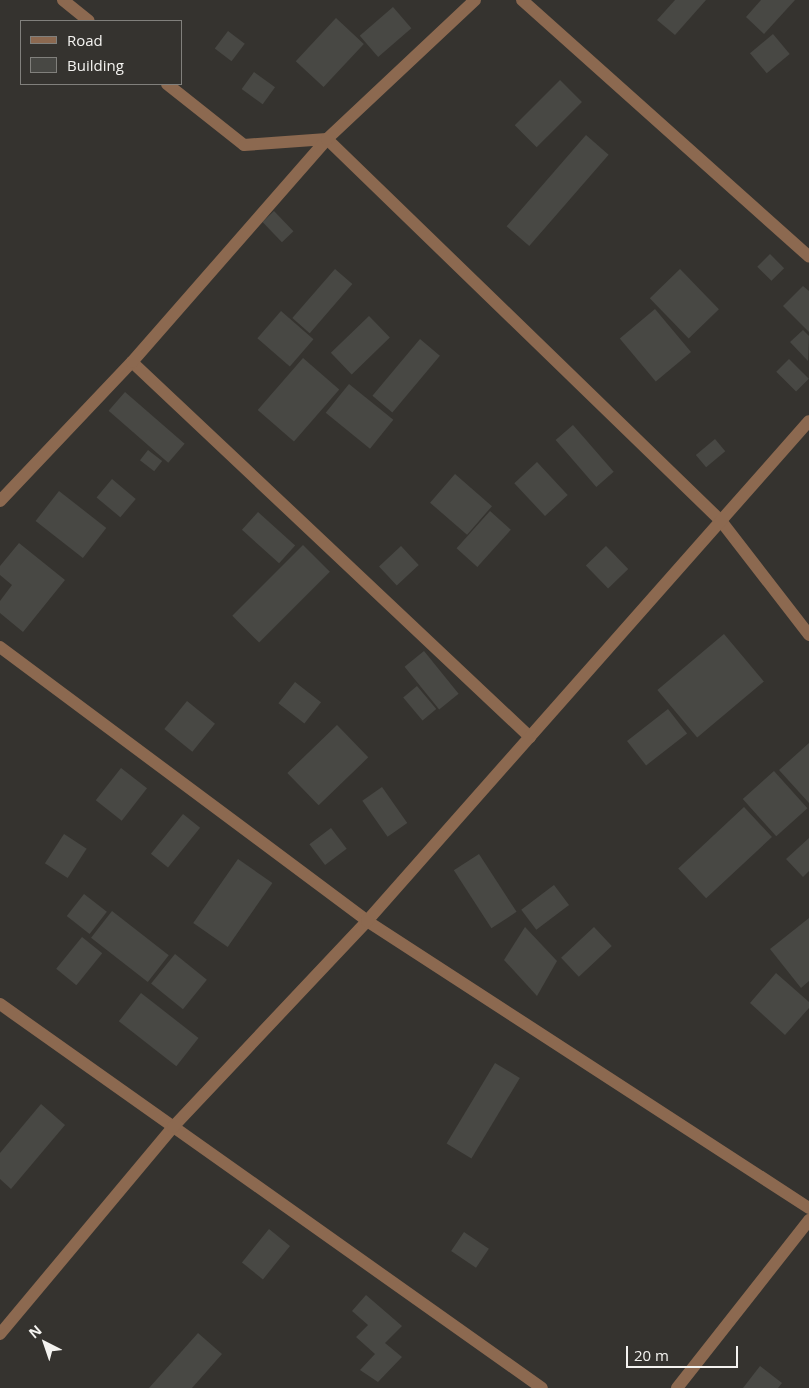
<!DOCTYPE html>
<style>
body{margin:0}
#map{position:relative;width:809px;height:1388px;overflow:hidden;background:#35332f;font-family:"Open Sans",sans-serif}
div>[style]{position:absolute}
.building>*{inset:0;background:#484844;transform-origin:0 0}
.minor>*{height:12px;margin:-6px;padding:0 6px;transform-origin:6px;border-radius:6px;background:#8c6950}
span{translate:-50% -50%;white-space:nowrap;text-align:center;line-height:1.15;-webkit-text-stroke:5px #35332f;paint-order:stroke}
.legend{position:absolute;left:20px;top:20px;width:162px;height:65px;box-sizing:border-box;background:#35332f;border:1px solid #81807c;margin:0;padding:6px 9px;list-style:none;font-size:15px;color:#f4f3f0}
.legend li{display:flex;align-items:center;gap:10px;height:25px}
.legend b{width:25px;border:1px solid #81807c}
.north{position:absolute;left:20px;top:1318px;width:50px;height:50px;-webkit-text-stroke:4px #35332f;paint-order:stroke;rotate:319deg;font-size:14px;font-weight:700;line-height:20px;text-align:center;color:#f4f3f0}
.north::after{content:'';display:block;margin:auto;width:18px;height:22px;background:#f4f3f0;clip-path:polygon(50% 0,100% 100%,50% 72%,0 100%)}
.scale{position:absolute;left:626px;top:1346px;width:112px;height:22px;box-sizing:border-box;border:2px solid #f4f3f0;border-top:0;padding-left:6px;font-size:15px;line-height:18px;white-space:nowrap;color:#f4f3f0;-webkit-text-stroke:4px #35332f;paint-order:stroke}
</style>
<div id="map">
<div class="building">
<i style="clip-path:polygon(675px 0,706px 0,675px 35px,657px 20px)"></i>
<i style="clip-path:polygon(761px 0,795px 0,764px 34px,746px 17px)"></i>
<i style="left:393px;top:7px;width:28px;height:44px;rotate:49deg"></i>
<i style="left:336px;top:18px;width:38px;height:59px;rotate:43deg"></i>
<i style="left:228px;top:31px;width:21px;height:22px;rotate:37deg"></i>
<i style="left:773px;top:34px;width:26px;height:30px;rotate:50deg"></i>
<i style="left:254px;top:72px;width:26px;height:21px;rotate:36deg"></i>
<i style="left:560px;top:80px;width:31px;height:64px;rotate:45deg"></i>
<i style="left:586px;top:135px;width:30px;height:121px;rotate:41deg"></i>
<i style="left:274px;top:211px;width:28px;height:16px;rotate:46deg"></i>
<i style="left:770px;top:254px;width:20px;height:18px;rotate:45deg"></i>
<i style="left:335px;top:269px;width:23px;height:65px;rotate:41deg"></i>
<i style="left:680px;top:269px;width:56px;height:42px;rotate:46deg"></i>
<i style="clip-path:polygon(803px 286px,809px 291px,809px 332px,783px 306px)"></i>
<i style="left:655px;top:309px;width:56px;height:46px;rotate:50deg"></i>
<i style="left:281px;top:311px;width:43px;height:36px;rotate:41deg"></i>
<i style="left:369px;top:316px;width:30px;height:53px;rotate:46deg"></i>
<i style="clip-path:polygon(803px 330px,809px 336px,808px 361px,790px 342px)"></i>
<i style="left:420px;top:339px;width:26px;height:74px;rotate:40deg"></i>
<i style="left:303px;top:358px;width:48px;height:69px;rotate:41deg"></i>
<i style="left:789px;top:359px;width:28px;height:18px;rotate:45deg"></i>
<i style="left:349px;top:384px;width:57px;height:37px;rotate:39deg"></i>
<i style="left:125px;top:392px;width:79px;height:25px;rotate:41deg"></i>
<i style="left:573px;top:425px;width:62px;height:23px;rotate:49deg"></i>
<i style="left:715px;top:439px;width:16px;height:25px;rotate:50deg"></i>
<i style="left:148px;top:450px;width:18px;height:13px;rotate:38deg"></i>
<i style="left:537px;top:462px;width:45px;height:31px;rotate:47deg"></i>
<i style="left:455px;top:474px;width:49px;height:38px;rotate:41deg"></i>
<i style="left:112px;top:479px;width:31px;height:24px;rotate:40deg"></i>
<i style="left:59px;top:491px;width:60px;height:38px;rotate:38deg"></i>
<i style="left:490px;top:511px;width:28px;height:50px;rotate:42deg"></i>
<i style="left:258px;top:512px;width:50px;height:24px;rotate:42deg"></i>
<i style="clip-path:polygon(19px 543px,65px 580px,23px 632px,0 613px,0 601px,12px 585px,0 575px,0 566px)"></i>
<i style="left:303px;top:545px;width:38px;height:100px;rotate:45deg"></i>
<i style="left:401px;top:546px;width:26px;height:30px;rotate:47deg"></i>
<i style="left:606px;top:546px;width:32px;height:28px;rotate:46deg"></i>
<i style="left:724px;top:634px;width:62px;height:87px;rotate:50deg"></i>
<i style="left:424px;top:651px;width:55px;height:25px;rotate:51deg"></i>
<i style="left:295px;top:682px;width:33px;height:27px;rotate:38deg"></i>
<i style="left:417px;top:686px;width:30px;height:18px;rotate:50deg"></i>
<i style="left:187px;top:701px;width:36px;height:36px;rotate:39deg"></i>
<i style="left:668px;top:709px;width:31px;height:52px;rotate:52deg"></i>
<i style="left:337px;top:725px;width:45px;height:69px;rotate:46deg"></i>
<i style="clip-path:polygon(809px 743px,809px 803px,779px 770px)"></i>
<i style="left:121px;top:768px;width:33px;height:41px;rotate:38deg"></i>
<i style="left:774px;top:771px;width:50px;height:42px;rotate:48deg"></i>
<i style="left:382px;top:787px;width:44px;height:24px;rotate:55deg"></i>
<i style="left:744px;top:807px;width:41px;height:90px;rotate:47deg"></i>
<i style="left:183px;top:814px;width:22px;height:51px;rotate:39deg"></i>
<i style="left:331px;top:828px;width:26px;height:27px;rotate:53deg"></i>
<i style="left:64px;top:834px;width:27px;height:35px;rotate:33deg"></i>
<i style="clip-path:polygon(809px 838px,809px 871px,803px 877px,786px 859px)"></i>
<i style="left:479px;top:854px;width:69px;height:30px;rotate:57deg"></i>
<i style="left:238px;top:859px;width:42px;height:78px;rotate:35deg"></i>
<i style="left:554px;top:885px;width:25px;height:41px;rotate:53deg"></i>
<i style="left:84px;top:894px;width:29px;height:28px;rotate:38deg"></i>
<i style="left:112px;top:911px;width:72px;height:34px;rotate:38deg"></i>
<i style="clip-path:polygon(809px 918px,809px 981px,801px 988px,770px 949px)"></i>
<i style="clip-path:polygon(525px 927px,557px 961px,537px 996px,504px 960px)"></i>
<i style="left:594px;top:927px;width:26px;height:45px;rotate:47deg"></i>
<i style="left:82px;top:937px;width:26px;height:41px;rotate:39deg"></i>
<i style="left:175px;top:954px;width:41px;height:38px;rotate:39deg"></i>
<i style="clip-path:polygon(776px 973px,809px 1002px,809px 1008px,785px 1035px,750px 1003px)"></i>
<i style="left:141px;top:993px;width:73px;height:36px;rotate:38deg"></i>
<i style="left:495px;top:1063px;width:29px;height:94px;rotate:31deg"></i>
<i style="clip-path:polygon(41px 1104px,65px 1125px,11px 1189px,0 1179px,0 1153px)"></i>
<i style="left:269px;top:1229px;width:27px;height:43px;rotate:39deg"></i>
<i style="left:464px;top:1232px;width:30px;height:23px;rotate:34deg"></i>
<i style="clip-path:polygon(366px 1295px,402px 1326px,385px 1343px,402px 1357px,378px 1382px,360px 1370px,375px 1354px,356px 1337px,368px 1325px,352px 1311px)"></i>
<i style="clip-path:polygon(198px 1333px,222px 1354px,192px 1388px,149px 1388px)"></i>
<i style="clip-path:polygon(760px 1366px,782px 1383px,778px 1388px,743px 1388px)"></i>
</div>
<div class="minor">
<i style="left:63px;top:0;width:33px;rotate:39deg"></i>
<i style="left:522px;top:0;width:385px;rotate:41.8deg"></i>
<i style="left:167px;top:84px;width:98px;rotate:38.4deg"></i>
<i style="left:244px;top:145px;width:83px;rotate:-4.1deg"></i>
<i style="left:327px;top:139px;width:549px;rotate:44.11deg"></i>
<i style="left:721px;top:521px;width:144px;rotate:52.3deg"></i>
<i style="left:132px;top:362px;width:547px;rotate:43.3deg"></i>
<i style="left:0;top:501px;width:192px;rotate:-46.5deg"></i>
<i style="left:132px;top:362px;width:296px;rotate:-48.8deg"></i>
<i style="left:327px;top:139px;width:203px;rotate:-43.2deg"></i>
<i style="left:0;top:647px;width:458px;rotate:36.7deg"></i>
<i style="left:367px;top:921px;width:527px;rotate:33deg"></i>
<i style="left:0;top:1004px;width:664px;rotate:35.32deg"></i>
<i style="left:0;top:1334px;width:270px;rotate:-50.1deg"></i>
<i style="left:173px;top:1127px;width:283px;rotate:-46.7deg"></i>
<i style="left:367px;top:921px;width:667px;rotate:-48.52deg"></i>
<i style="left:677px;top:1388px;width:214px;rotate:-51.8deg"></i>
</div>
<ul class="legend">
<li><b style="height:6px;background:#8c6950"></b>Road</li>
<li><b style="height:14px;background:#484844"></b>Building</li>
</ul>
<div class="north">N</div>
<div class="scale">20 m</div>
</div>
